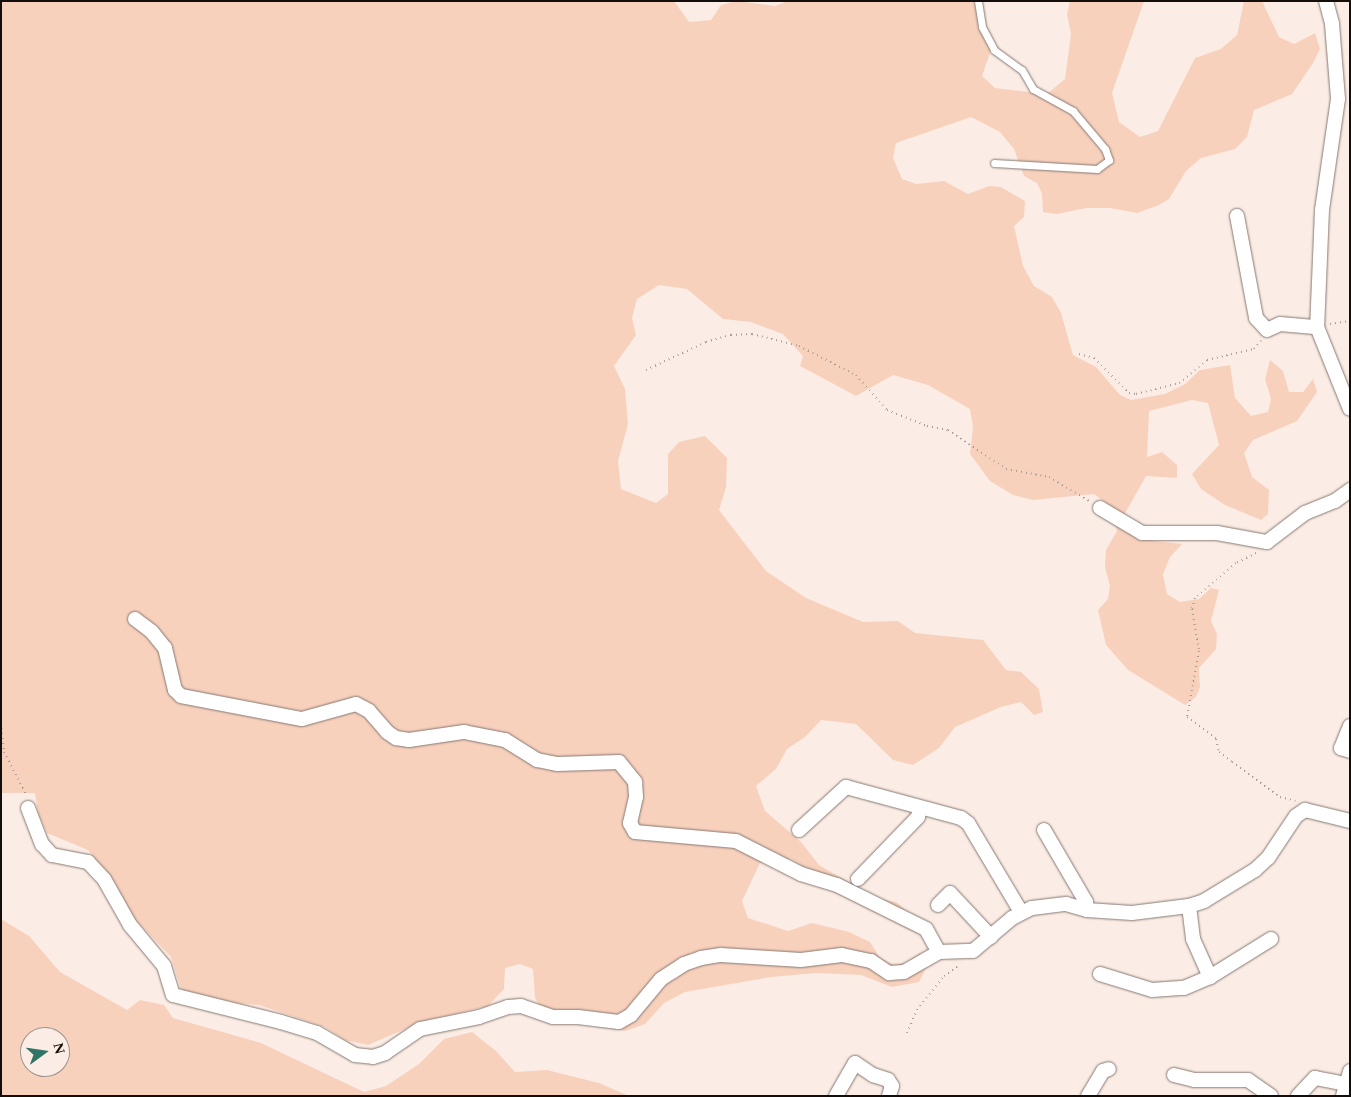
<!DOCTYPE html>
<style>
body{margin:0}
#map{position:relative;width:1351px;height:1097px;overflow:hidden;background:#fbede5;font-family:Spectral,serif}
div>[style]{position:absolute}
.green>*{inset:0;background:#f8d1bd}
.path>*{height:2px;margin-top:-1px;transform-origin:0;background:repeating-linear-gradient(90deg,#a69b96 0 1px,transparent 0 5px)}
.roads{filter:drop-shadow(0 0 1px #867872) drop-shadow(0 0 1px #867872)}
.service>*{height:7px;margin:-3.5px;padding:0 3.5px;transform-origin:3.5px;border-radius:3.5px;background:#fff}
.minor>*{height:14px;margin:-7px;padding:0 7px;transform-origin:7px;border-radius:7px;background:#fff}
span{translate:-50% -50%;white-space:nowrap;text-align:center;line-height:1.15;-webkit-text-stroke:4.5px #fbede5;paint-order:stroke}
.frame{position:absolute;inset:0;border:2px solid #130e0c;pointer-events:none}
.north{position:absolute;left:20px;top:1027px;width:50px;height:50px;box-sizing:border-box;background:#fbede5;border:1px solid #9e948e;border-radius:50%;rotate:76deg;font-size:14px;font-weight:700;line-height:20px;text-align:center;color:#130e0c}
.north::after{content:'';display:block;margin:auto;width:18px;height:22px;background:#307468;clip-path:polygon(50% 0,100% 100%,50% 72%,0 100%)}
</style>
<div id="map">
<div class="green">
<i style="clip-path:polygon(1px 1px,674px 1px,689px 22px,711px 20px,721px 5px,737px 1px,775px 6px,788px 1px,974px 1px,981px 30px,991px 50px,982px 76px,995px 88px,1047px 94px,1065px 79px,1071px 34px,1067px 14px,1070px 1px,1144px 1px,1112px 93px,1119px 122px,1140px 137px,1158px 131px,1195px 58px,1221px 49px,1237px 35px,1244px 1px,1262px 1px,1279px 37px,1294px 44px,1315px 33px,1320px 49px,1313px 63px,1292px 94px,1254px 110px,1247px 137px,1235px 149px,1201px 158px,1186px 171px,1169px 199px,1159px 205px,1137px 213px,1110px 208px,1086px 208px,1057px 214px,1043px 212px,1042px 194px,1037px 183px,1024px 176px,1014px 149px,1000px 132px,971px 117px,896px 143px,893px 158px,902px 179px,916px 184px,944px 181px,968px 194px,989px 186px,1001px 187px,1025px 201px,1024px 217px,1014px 226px,1023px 266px,1034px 286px,1052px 297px,1061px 313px,1073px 355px,1096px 367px,1120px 395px,1131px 400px,1165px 394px,1185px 384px,1200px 370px,1230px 365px,1235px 398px,1251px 416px,1268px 412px,1271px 399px,1265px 379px,1270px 360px,1283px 371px,1289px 392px,1303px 392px,1313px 379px,1317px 392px,1297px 421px,1253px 440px,1244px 453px,1252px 477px,1269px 490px,1268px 514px,1261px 520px,1225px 505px,1201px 489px,1192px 474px,1219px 445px,1208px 403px,1192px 400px,1149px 411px,1147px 457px,1162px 452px,1177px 465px,1177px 478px,1146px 476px,1123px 517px,1128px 531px,1154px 541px,1182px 544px,1170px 557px,1163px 574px,1167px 594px,1180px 602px,1199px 599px,1211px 588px,1219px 590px,1211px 621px,1217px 634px,1216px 649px,1199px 668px,1200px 687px,1196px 697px,1185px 705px,1128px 670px,1106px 645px,1098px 610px,1108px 599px,1110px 586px,1105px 567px,1106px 550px,1117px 531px,1109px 505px,1094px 494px,1033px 500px,1013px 495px,990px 481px,970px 454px,973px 427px,970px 409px,928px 385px,893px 375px,856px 396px,800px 366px,803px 356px,783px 334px,751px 322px,723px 319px,687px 289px,659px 285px,637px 299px,632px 318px,636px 335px,614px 366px,625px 389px,628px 424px,618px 461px,621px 489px,656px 503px,668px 494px,668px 454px,679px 442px,705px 436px,727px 458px,726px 487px,719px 510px,766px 571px,806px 598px,863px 622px,898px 621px,915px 633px,983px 640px,1006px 670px,1021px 672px,1039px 689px,1043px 712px,1034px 715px,1021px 702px,1001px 707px,955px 727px,939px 748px,913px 765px,893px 760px,856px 724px,821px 720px,805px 737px,787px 749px,776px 769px,756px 786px,765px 811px,801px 842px,819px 865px,876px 898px,896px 902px,928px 928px,918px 934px,834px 892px,812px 872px,791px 859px,760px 863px,742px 901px,748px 918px,788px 931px,812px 923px,849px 932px,870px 942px,880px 958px,894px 965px,907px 962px,920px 953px,928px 964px,919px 982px,892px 987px,861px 975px,816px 973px,771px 977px,685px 992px,664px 1003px,645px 1024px,625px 1031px,585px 1024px,541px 1009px,535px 998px,533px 969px,520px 964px,505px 968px,504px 989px,488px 1006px,421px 1022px,368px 1045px,345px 1040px,325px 1027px,259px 1005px,212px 1001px,181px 989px,171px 957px,132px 916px,115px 883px,88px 850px,47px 833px,38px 813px,35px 793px,1px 793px)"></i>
<i style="clip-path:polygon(evenodd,1px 919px,29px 936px,60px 972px,127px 1010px,140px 1000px,164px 1005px,173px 1018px,261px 1043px,364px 1092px,386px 1086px,419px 1064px,444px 1039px,472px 1032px,496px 1051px,515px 1072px,547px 1070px,599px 1083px,629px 1096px,1px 1096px,1px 919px,30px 1037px,60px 1037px,60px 1067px,30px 1067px,30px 1037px)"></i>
</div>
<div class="path">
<i style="left:1330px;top:324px;width:20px;rotate:-9deg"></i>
<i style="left:1079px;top:354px;width:16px;rotate:15deg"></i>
<i style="left:1094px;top:358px;width:49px;rotate:45deg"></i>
<i style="left:1129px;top:393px;width:7px;rotate:8deg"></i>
<i style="left:1136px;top:394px;width:44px;rotate:-14.3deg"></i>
<i style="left:1179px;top:383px;width:36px;rotate:-39deg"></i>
<i style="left:1207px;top:360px;width:48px;rotate:-13.2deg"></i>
<i style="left:1254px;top:349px;width:11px;rotate:-49deg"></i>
<i style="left:646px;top:370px;width:66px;rotate:-25deg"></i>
<i style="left:706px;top:342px;width:26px;rotate:-16deg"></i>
<i style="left:731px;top:335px;width:21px;rotate:-3deg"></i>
<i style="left:752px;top:334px;width:49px;rotate:14.3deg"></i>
<i style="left:799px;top:346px;width:64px;rotate:27deg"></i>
<i style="left:856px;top:375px;width:47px;rotate:48.5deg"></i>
<i style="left:887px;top:410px;width:43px;rotate:21.8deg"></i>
<i style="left:927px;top:426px;width:21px;rotate:11deg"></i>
<i style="left:948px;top:430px;width:70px;rotate:33.9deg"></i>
<i style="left:1006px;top:469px;width:44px;rotate:10.5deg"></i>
<i style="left:1049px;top:477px;width:47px;rotate:31deg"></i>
<i style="left:1256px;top:553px;width:22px;rotate:153deg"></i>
<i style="left:1236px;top:563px;width:54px;rotate:139.5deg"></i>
<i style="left:1195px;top:598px;width:11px;rotate:105deg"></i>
<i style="left:1192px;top:609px;width:43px;rotate:80.5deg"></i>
<i style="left:1199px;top:651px;width:67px;rotate:100.3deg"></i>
<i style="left:1187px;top:717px;width:36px;rotate:37deg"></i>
<i style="left:1216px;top:739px;width:13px;rotate:77deg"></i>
<i style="left:1219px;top:752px;width:16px;rotate:38deg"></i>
<i style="left:1232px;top:762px;width:59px;rotate:36.1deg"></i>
<i style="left:1280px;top:797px;width:16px;rotate:14deg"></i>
<i style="left:1px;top:723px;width:29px;rotate:84deg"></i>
<i style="left:4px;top:752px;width:50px;rotate:62.4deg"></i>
<i style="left:907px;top:1033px;width:25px;rotate:-67deg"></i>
<i style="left:917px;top:1010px;width:43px;rotate:-51.5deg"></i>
<i style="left:944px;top:976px;width:19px;rotate:-36deg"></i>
</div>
<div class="roads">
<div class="service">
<i style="left:978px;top:1px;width:26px;rotate:81deg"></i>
<i style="left:982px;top:27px;width:26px;rotate:62deg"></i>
<i style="left:994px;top:50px;width:34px;rotate:36deg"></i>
<i style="left:1022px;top:70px;width:22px;rotate:60deg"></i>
<i style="left:1033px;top:89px;width:46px;rotate:28.8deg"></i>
<i style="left:1073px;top:111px;width:50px;rotate:49.9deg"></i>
<i style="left:1105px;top:149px;width:12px;rotate:70deg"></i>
<i style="left:1109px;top:160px;width:15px;rotate:143deg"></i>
<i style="left:1097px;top:169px;width:103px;rotate:-176.7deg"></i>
</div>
<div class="minor">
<i style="left:1326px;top:1px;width:24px;rotate:75deg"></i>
<i style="left:1332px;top:24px;width:75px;rotate:85.4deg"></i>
<i style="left:1338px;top:99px;width:112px;rotate:98.2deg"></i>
<i style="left:1322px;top:210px;width:117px;rotate:92.4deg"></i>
<i style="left:1317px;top:327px;width:88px;rotate:68.1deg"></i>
<i style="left:1237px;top:216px;width:104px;rotate:79.4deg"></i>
<i style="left:1256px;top:318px;width:16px;rotate:47deg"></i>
<i style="left:1267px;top:330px;width:14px;rotate:-25deg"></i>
<i style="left:1280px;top:324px;width:37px;rotate:5deg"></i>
<i style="left:1100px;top:508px;width:49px;rotate:30.8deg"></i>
<i style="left:1142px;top:533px;width:75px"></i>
<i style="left:1217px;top:533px;width:51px;rotate:10.2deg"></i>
<i style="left:1267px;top:542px;width:48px;rotate:-37.3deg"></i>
<i style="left:1305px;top:513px;width:32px;rotate:-22deg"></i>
<i style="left:1335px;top:501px;width:19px;rotate:-36deg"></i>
<i style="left:135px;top:619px;width:21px;rotate:37deg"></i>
<i style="left:152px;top:632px;width:21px;rotate:51deg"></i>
<i style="left:165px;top:648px;width:43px;rotate:76.6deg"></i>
<i style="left:175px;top:690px;width:8px;rotate:45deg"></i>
<i style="left:181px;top:696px;width:123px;rotate:10.8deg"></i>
<i style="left:302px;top:719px;width:56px;rotate:-15.5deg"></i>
<i style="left:356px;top:704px;width:15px;rotate:28deg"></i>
<i style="left:369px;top:711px;width:28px;rotate:49deg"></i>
<i style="left:387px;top:732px;width:11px;rotate:34deg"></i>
<i style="left:396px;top:738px;width:13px;rotate:9deg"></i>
<i style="left:409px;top:740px;width:56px;rotate:-8.3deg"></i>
<i style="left:464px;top:732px;width:42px;rotate:11deg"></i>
<i style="left:505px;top:740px;width:38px;rotate:32deg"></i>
<i style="left:537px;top:760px;width:21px;rotate:11deg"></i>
<i style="left:558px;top:764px;width:61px;rotate:-1.9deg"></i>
<i style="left:619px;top:762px;width:26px;rotate:51deg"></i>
<i style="left:635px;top:782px;width:15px;rotate:86deg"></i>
<i style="left:636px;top:797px;width:27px;rotate:103deg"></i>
<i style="left:630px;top:823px;width:10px;rotate:61deg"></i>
<i style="left:635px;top:832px;width:101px;rotate:5.1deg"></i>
<i style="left:736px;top:841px;width:73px;rotate:26.9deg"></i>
<i style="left:801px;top:874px;width:38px;rotate:17deg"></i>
<i style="left:837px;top:885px;width:99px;rotate:26.3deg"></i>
<i style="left:926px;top:929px;width:26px;rotate:61deg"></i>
<i style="left:1350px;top:726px;width:24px;rotate:112deg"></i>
<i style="left:1341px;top:748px;width:9px;rotate:18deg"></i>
<i style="left:28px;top:808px;width:39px;rotate:69deg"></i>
<i style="left:42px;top:844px;width:15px;rotate:48deg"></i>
<i style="left:52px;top:855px;width:37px;rotate:11deg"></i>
<i style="left:88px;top:862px;width:23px;rotate:47deg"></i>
<i style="left:104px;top:879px;width:53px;rotate:60.5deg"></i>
<i style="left:130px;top:925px;width:53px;rotate:50.3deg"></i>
<i style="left:164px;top:966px;width:30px;rotate:73deg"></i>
<i style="left:173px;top:995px;width:111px;rotate:14deg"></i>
<i style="left:281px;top:1022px;width:38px;rotate:17deg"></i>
<i style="left:317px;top:1033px;width:44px;rotate:30.1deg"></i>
<i style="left:355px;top:1055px;width:18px;rotate:6deg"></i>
<i style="left:373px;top:1057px;width:13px;rotate:-18deg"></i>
<i style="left:385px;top:1053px;width:42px;rotate:-34.4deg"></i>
<i style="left:420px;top:1029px;width:60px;rotate:-11.5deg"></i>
<i style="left:479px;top:1017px;width:31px;rotate:-19deg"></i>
<i style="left:508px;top:1007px;width:13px;rotate:-4deg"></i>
<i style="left:521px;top:1006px;width:34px;rotate:19deg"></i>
<i style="left:553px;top:1017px;width:25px"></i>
<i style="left:578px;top:1017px;width:41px;rotate:7deg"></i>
<i style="left:619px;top:1022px;width:14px;rotate:-30deg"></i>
<i style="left:631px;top:1015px;width:47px;rotate:-50.2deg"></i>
<i style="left:661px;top:979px;width:27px;rotate:-33deg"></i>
<i style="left:684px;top:964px;width:18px;rotate:-19deg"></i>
<i style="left:701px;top:958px;width:20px;rotate:-9deg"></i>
<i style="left:721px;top:955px;width:80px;rotate:3.6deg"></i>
<i style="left:801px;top:960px;width:41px;rotate:-7deg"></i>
<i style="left:842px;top:955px;width:30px;rotate:12deg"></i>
<i style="left:871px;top:961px;width:22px;rotate:34deg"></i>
<i style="left:889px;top:973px;width:15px;rotate:-4deg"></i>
<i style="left:904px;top:972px;width:40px;rotate:-29.7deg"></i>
<i style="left:939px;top:952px;width:34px;rotate:-2deg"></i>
<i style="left:973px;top:951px;width:51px;rotate:-40.2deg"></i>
<i style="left:1012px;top:918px;width:22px;rotate:-27deg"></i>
<i style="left:1032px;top:908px;width:34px;rotate:-7deg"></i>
<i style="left:1066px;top:904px;width:22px;rotate:16deg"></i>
<i style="left:1087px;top:910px;width:45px;rotate:3.8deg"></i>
<i style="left:1132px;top:913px;width:57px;rotate:-7deg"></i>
<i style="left:1189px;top:906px;width:16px;rotate:-18deg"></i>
<i style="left:1204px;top:901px;width:60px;rotate:-31.3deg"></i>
<i style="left:1255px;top:870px;width:18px;rotate:-43deg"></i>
<i style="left:1268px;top:858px;width:50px;rotate:-56.3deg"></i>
<i style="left:1296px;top:816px;width:11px;rotate:-34deg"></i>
<i style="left:1305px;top:810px;width:46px;rotate:13.7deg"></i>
<i style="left:799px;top:830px;width:64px;rotate:-42.5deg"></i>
<i style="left:846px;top:787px;width:119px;rotate:15.1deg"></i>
<i style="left:961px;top:818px;width:9px;rotate:36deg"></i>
<i style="left:968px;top:823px;width:104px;rotate:59.2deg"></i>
<i style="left:1044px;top:830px;width:83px;rotate:59.7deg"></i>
<i style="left:1086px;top:902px;width:8px;rotate:83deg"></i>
<i style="left:858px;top:879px;width:86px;rotate:-45.9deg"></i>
<i style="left:918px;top:817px;width:9px;rotate:-77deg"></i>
<i style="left:938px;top:905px;width:17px;rotate:-45deg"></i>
<i style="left:950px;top:893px;width:60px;rotate:47deg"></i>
<i style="left:1189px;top:906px;width:33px;rotate:83deg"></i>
<i style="left:1193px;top:939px;width:42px;rotate:65.9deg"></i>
<i style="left:1210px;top:977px;width:72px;rotate:-31.9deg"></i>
<i style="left:1100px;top:974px;width:54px;rotate:17.1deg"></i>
<i style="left:1152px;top:990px;width:32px;rotate:-4deg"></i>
<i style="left:1184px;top:988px;width:28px;rotate:-23deg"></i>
<i style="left:1174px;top:1075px;width:21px;rotate:14deg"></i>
<i style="left:1194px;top:1080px;width:54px"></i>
<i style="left:1248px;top:1080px;width:28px;rotate:35deg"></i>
<i style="left:836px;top:1096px;width:38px;rotate:-60deg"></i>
<i style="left:855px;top:1063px;width:22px;rotate:34deg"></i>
<i style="left:873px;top:1075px;width:16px;rotate:18deg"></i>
<i style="left:888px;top:1080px;width:7px;rotate:56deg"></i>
<i style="left:892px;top:1086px;width:10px;rotate:107deg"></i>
<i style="left:1088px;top:1096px;width:29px;rotate:-59deg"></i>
<i style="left:1103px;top:1071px;width:6px;rotate:-18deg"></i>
<i style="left:1298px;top:1096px;width:25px;rotate:-47deg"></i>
<i style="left:1315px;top:1078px;width:32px;rotate:11deg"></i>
<i style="left:1343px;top:1096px;width:26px;rotate:-74deg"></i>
</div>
</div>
<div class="frame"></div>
<div class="north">N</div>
</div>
